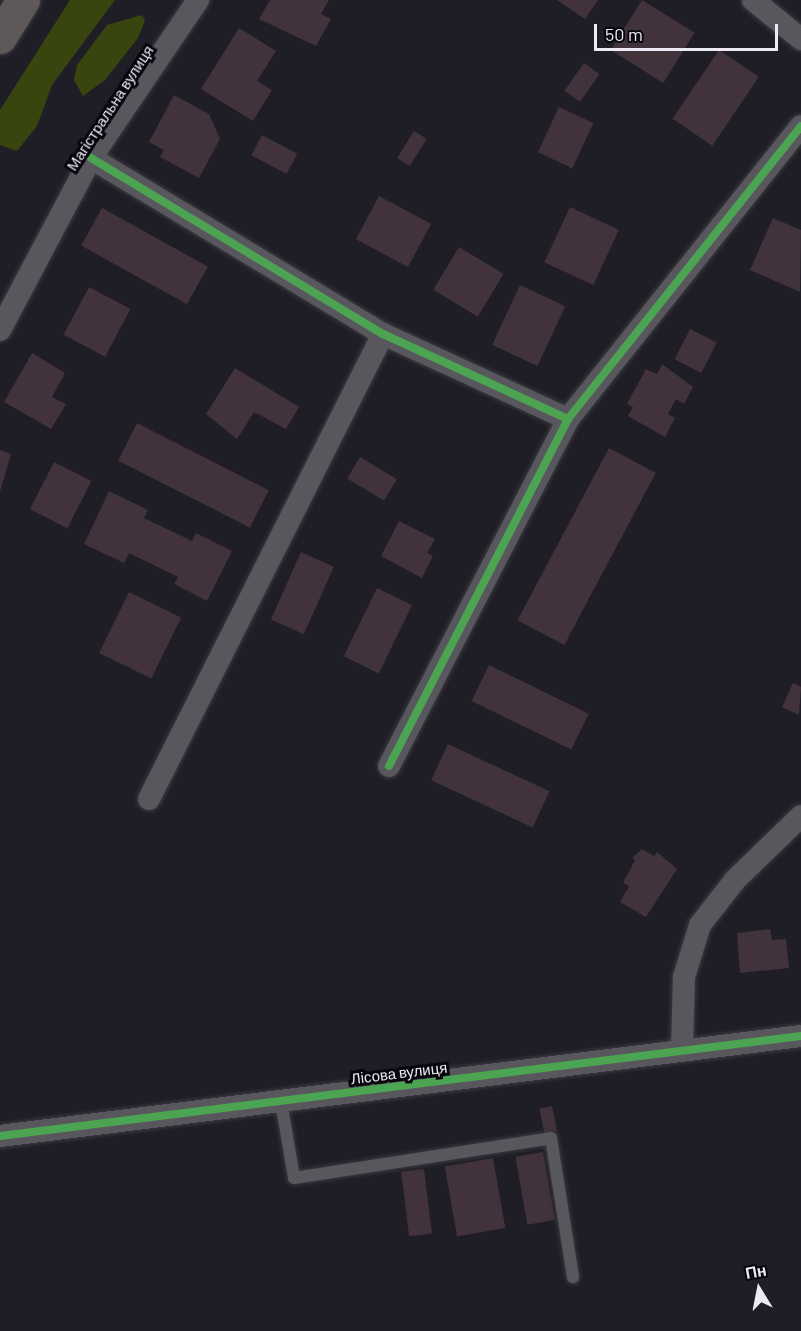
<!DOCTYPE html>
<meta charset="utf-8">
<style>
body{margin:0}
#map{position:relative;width:801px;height:1331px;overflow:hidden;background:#1f1e26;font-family:Barlow,sans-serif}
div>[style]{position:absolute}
.forest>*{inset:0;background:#38450e}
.building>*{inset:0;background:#41323c;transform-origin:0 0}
.roads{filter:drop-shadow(0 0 2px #3a3940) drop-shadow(0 0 2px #3a3940)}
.service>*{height:12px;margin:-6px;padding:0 6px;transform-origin:6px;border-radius:6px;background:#58575d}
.minor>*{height:22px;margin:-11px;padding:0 11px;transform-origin:11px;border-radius:11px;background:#58575d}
.trunk>*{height:33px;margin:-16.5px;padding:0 16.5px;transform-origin:16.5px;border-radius:16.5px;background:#5f5859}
.cycleway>*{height:8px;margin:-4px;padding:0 4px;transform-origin:4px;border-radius:4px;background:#4ca352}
span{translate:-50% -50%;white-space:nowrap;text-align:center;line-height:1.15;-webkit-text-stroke:6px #07060c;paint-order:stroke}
.street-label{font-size:15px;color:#eceaf5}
.north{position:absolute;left:729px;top:1259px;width:60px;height:60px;-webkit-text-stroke:4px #07060c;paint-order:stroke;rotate:350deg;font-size:16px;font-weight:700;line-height:24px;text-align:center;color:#eceaf5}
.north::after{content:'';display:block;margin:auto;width:21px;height:27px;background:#eceaf5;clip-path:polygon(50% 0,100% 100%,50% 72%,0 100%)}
.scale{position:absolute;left:594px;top:24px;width:184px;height:27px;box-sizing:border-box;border:3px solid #eceaf5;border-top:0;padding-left:8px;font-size:18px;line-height:21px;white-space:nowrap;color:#eceaf5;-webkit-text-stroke:4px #07060c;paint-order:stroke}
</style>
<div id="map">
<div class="forest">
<i style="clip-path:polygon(70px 0,115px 0,52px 85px,37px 126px,17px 151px,0 145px,0 110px)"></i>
<i style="clip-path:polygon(142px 15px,145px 21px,138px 38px,105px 80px,83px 96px,74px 80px,77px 65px,107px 25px)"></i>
</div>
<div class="building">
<i style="clip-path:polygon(270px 0,329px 0,321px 14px,331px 19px,316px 46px,259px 19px)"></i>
<i style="clip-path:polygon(557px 0,598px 0,585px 19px)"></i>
<i style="left:642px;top:0;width:62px;height:59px;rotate:32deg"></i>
<i style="clip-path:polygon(239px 28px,276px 51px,257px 81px,272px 90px,253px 121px,201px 89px)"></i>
<i style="left:719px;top:50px;width:48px;height:83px;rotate:34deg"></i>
<i style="left:584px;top:63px;width:19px;height:34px;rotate:35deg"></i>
<i style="clip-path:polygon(174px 95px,209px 114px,220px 139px,199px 178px,160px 157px,164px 150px,149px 142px)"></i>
<i style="left:559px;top:107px;width:38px;height:50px;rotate:25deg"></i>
<i style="left:414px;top:131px;width:15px;height:32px;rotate:32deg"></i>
<i style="left:262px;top:135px;width:40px;height:23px;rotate:28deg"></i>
<i style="left:379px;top:196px;width:59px;height:49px;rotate:28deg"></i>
<i style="left:570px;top:207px;width:54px;height:61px;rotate:25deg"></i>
<i style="left:102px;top:208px;width:121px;height:43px;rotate:29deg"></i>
<i style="clip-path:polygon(773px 218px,801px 230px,800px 292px,750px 270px)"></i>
<i style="left:459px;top:247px;width:52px;height:50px;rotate:31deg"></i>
<i style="left:520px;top:285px;width:50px;height:66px;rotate:25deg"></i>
<i style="left:89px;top:287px;width:47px;height:54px;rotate:28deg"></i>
<i style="left:690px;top:329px;width:30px;height:34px;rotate:27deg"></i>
<i style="clip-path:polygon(32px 353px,65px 373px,52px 397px,66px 404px,51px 429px,4px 402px)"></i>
<i style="clip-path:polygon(662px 364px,693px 387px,684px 404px,676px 399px,668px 414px,675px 418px,665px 437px,628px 416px,633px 407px,627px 404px,646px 369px,657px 374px)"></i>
<i style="clip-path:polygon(235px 368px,299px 407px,286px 429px,254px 412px,237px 439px,206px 414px)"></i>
<i style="left:137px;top:423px;width:148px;height:42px;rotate:27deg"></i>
<i style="left:609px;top:448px;width:53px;height:195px;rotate:28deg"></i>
<i style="clip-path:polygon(0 450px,11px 454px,0 492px)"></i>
<i style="left:360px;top:457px;width:43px;height:25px;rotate:31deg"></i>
<i style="left:54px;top:462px;width:42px;height:53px;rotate:27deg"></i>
<i style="clip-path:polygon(109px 491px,148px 510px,144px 518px,192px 541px,196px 533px,232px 551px,207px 601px,174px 584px,178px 577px,129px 553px,124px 563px,84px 544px)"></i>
<i style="clip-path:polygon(399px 521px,435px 539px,427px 553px,433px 556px,422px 578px,381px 556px)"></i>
<i style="left:301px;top:552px;width:36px;height:74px;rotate:24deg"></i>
<i style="left:377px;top:588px;width:39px;height:76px;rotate:26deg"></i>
<i style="left:129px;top:592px;width:58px;height:68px;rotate:26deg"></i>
<i style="left:489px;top:665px;width:111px;height:40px;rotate:26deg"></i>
<i style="clip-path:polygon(793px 683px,801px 687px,799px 715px,782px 707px)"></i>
<i style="left:448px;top:744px;width:112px;height:40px;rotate:25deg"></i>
<i style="clip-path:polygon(642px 849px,654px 856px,657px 852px,677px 869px,646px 917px,620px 902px,629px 886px,623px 883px,635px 860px,632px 858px)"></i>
<i style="clip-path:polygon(770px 929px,772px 940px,786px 939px,789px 968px,740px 973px,737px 933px)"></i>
<i style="left:552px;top:1106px;width:25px;height:13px;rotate:78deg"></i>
<i style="left:543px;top:1152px;width:69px;height:28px;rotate:80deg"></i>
<i style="left:493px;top:1158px;width:71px;height:49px;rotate:80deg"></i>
<i style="left:424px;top:1169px;width:65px;height:23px;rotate:83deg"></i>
</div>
<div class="roads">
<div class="service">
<i style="left:281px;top:1101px;width:78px;rotate:80.4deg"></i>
<i style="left:294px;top:1178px;width:260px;rotate:-8.8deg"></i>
<i style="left:551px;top:1138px;width:141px;rotate:81deg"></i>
</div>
<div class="minor">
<i style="left:753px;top:0;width:62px;rotate:39.1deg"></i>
<i style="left:91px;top:158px;width:341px;rotate:31.1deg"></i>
<i style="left:383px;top:334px;width:204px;rotate:24.7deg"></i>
<i style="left:0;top:330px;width:195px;rotate:-62.1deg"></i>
<i style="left:91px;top:158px;width:191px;rotate:-55.9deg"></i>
<i style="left:389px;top:766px;width:390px;rotate:-62.7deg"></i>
<i style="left:568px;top:419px;width:374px;rotate:-51.5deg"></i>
<i style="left:149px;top:799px;width:521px;rotate:-63.29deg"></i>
<i style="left:682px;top:1051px;width:74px;rotate:-88.5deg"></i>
<i style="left:684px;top:977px;width:54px;rotate:-72.9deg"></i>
<i style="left:700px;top:925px;width:57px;rotate:-52.1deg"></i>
<i style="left:735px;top:880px;width:92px;rotate:-44.1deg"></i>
<i style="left:0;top:1136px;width:807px;rotate:-7.12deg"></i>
</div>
<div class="trunk">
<i style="left:0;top:37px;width:44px;rotate:-58.1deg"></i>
</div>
</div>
<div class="cycleway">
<i style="left:91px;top:158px;width:341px;rotate:31.1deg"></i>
<i style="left:383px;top:334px;width:204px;rotate:24.7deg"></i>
<i style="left:389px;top:766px;width:390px;rotate:-62.7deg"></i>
<i style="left:568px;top:419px;width:374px;rotate:-51.5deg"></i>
<i style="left:0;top:1136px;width:807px;rotate:-7.12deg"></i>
</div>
<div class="street-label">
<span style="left:110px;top:108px;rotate:-57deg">Магістральна вулиця</span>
<span style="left:399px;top:1073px;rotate:-7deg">Лісова вулиця</span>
</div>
<div class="north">Пн</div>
<div class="scale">50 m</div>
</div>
